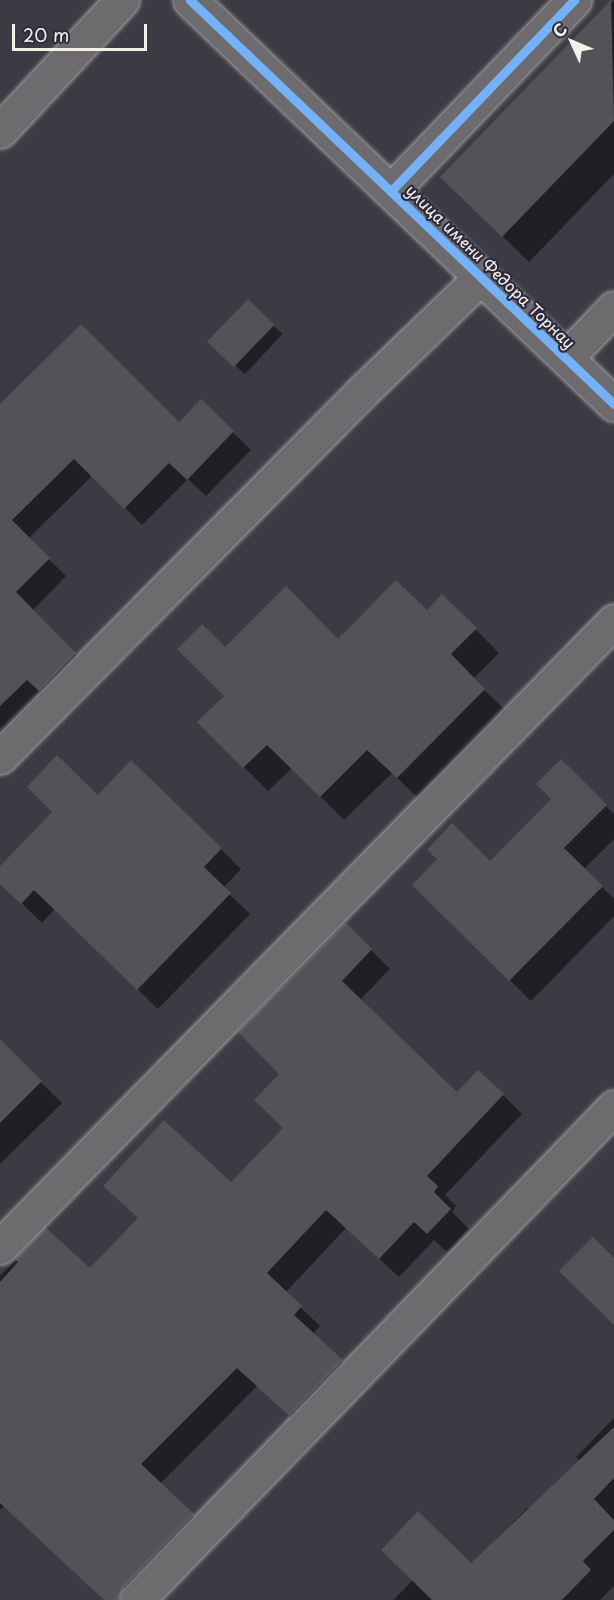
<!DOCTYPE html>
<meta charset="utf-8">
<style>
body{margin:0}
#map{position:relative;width:614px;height:1600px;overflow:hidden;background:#3c3a43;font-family:"Playpen Sans",sans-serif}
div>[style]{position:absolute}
.shadow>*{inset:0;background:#0007;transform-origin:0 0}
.building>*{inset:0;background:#535257;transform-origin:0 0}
.roads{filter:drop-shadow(0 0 2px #9f9ea0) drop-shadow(0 0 2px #9f9ea0)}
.minor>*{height:33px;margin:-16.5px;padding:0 16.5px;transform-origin:16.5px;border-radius:16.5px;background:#6e6b6e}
.major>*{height:33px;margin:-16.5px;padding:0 16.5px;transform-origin:16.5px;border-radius:16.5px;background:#6e6b6e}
.cycleway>*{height:9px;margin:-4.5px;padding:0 4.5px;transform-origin:4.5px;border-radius:4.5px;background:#73b2f8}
span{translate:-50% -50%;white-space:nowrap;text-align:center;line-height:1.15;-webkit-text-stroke:4.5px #2f2a3d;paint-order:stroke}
.street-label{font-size:16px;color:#f4f1e8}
.north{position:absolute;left:542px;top:12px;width:60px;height:60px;-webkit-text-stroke:4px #2f2a3d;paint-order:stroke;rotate:314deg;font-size:16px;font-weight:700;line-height:24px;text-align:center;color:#f4f1e8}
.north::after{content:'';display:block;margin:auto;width:21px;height:27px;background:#f4f1e8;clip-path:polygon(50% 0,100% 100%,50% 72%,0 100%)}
.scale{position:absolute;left:12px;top:24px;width:135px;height:27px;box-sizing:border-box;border:3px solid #f4f1e8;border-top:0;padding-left:8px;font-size:18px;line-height:21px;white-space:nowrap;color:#f4f1e8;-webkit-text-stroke:4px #2f2a3d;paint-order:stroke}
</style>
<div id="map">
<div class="shadow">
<i style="clip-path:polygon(614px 0,614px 174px,529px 262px,442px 177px)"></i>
<i style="left:248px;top:302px;width:47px;height:55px;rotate:43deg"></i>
<i style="clip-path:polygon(201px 401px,251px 450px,206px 496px,188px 479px,142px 525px,93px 475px,28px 539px,66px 576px,32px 611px,93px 672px,0 741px,0 407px,179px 424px)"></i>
<i style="clip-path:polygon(442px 596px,499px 653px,473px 679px,508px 713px,421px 801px,392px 773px,344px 820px,292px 768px,268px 791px,199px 722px,226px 696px,225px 649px,338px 641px,427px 612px)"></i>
<i style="clip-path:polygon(561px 761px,614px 814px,614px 839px,584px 869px,614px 899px,614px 916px,531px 1001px,414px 885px,490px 863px,553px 799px)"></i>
<i style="clip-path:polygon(98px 797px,221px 849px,241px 869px,223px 888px,250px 914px,158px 1009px,55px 909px,42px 923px,0 882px,0 868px)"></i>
<i style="clip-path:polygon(346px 925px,390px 969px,360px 1000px,457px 1094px,503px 1095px,522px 1114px,445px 1195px,456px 1206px,452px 1212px,469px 1229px,447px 1252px,434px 1240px,399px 1277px,346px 1228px,285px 1293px,320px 1326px,313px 1334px,361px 1380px,309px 1434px,257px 1386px,160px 1484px,212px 1534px,148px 1600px,105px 1600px,4px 1506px,0 1510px,0 1276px,46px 1229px,90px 1271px,231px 1184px,285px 1128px,281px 1074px)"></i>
<i style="clip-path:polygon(0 1041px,62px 1103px,0 1164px)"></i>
<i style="clip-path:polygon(614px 1418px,614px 1586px,600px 1600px,393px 1600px,413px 1580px,471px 1565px,527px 1508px,531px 1512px,581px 1462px,576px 1457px)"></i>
</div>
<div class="building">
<i style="clip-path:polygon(611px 0,614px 121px,502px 237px,440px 177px)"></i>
<i style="left:248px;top:299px;width:37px;height:59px;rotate:44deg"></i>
<i style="clip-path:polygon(81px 324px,179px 422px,201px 399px,234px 431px,187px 480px,169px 463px,124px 509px,74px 459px,12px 520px,50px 558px,16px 592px,76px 653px,39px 691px,27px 680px,0 706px,0 404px)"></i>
<i style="clip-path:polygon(396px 580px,427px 610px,442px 594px,477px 628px,451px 654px,485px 689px,397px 778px,367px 750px,320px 797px,267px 745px,243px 768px,197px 722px,224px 696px,177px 649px,202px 624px,225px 647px,286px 586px,338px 639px)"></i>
<i style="clip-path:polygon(57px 755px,98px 795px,131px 760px,222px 848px,204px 867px,231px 893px,137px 990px,34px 890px,21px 904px,0 884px,0 866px,52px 812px,27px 787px)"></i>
<i style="clip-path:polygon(561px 759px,607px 805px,564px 848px,603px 886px,509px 981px,412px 885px,437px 859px,427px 850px,452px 823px,490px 861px,551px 799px,536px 784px)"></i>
<i style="clip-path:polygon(346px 923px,372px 949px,342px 981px,457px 1092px,478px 1070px,504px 1094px,427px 1176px,438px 1186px,434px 1192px,451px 1209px,427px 1234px,414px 1222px,379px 1259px,326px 1210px,267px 1273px,302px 1306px,294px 1315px,343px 1360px,289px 1416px,237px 1368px,141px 1464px,194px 1514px,124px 1587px,119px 1600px,104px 1600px,0 1503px,0 1282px,18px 1262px,15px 1259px,45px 1227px,90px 1268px,138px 1218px,103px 1186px,164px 1120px,231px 1182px,283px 1128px,254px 1100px,279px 1074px,238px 1032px)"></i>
<i style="clip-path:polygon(0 1039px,42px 1081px,0 1123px)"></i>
<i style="clip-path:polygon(593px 1237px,614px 1258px,614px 1325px,559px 1271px)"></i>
<i style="clip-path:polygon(614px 1427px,614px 1478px,594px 1499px,614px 1520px,614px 1530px,583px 1561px,591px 1570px,562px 1600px,432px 1600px,381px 1550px,418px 1511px,471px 1563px)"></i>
</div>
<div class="roads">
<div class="minor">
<i style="left:190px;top:0;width:586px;rotate:43.62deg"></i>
<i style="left:391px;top:191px;width:265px;rotate:-46.2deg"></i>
<i style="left:566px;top:358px;width:69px;rotate:-46.2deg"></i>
<i style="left:0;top:757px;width:515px;rotate:-45.24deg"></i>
<i style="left:363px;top:391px;width:164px;rotate:-44deg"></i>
<i style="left:0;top:1247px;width:877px;rotate:-45.55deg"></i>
<i style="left:137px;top:1600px;width:686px;rotate:-45.94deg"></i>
</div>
<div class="major">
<i style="left:0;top:131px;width:179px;rotate:-47deg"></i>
</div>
</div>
<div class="cycleway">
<i style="left:190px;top:0;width:586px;rotate:43.62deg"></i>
<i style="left:391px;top:191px;width:265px;rotate:-46.2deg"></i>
</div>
<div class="street-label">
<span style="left:491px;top:266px;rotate:44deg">улица имени Федора Торнау</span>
</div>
<div class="north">С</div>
<div class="scale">20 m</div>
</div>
